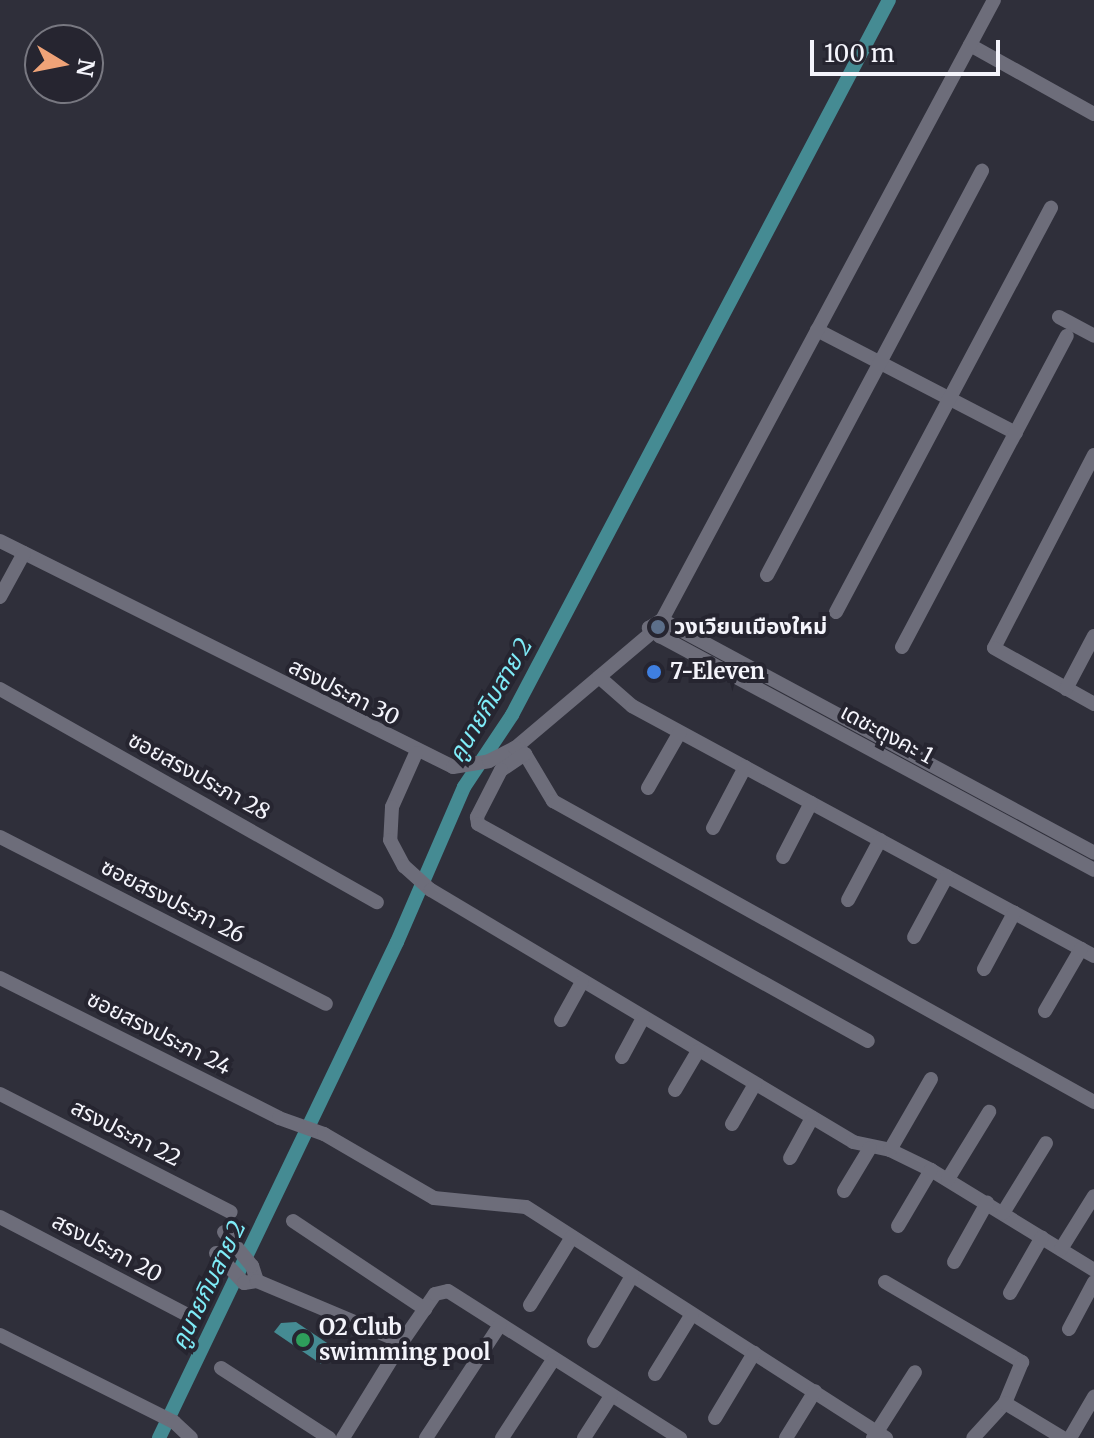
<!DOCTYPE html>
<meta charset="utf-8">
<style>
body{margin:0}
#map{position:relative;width:1094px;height:1438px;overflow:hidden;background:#2f2f3a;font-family:Merriweather,"Noto Sans Thai",serif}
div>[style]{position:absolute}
.water>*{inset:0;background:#458b93}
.canal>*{height:14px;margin:-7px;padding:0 7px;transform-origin:7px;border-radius:7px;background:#458b93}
.minor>*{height:14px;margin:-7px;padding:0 7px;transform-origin:7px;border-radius:7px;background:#6d6d7a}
.dots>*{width:22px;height:22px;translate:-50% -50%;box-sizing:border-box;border:4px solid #262530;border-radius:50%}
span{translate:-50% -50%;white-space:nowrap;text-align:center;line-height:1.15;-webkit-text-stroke:8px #262530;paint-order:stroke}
.poi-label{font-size:22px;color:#f4f4fb;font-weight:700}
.left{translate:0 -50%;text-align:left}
.street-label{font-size:22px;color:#f4f4fb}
.water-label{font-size:24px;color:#7fecf8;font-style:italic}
.north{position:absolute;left:24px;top:24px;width:80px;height:80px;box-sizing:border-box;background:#262530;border:2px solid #787881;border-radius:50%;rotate:100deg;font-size:22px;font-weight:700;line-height:32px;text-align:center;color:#f4f4fb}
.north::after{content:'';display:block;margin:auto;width:28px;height:36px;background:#efa378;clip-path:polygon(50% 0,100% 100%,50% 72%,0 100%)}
.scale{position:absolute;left:810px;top:40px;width:190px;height:36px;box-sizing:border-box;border:4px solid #f4f4fb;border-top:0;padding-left:10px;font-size:24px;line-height:28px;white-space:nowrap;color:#f4f4fb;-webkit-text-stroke:6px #262530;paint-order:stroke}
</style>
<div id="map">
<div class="water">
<i style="clip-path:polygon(296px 1322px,333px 1347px,321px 1364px,274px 1332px,281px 1323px)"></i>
</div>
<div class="canal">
<i style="left:159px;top:1438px;width:550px;rotate:-64.37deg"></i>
<i style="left:397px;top:942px;width:169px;rotate:-66.6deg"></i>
<i style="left:464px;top:787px;width:87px;rotate:-56.3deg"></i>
<i style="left:512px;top:715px;width:808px;rotate:-62.2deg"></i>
</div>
<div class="minor">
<i style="left:970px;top:45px;width:142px;rotate:29.1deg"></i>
<i style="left:1059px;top:317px;width:40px;rotate:28deg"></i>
<i style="left:817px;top:330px;width:224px;rotate:27.4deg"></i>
<i style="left:1094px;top:455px;width:217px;rotate:117.4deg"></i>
<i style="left:994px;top:648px;width:115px;rotate:29.2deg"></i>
<i style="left:0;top:541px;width:506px;rotate:26.51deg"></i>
<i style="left:453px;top:767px;width:36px;rotate:-9deg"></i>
<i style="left:489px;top:761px;width:29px;rotate:-27deg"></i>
<i style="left:515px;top:748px;width:178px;rotate:-40.2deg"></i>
<i style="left:767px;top:575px;width:458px;rotate:-62deg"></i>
<i style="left:0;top:597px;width:50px;rotate:-61.4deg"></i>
<i style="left:836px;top:612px;width:458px;rotate:-62deg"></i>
<i style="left:662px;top:620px;width:703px;rotate:-61.83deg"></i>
<i style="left:666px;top:625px;width:13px;rotate:119deg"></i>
<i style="left:660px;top:636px;width:14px;rotate:-144deg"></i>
<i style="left:649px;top:628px;width:15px;rotate:-32deg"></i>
<i style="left:662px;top:620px;width:491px;rotate:28.3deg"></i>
<i style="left:660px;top:636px;width:493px;rotate:28.3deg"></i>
<i style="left:902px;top:647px;width:352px;rotate:-62.1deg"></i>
<i style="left:599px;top:677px;width:44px;rotate:41.3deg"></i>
<i style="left:632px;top:706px;width:525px;rotate:28.42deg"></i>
<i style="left:0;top:689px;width:433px;rotate:29.5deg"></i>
<i style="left:1066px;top:689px;width:60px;rotate:-62.2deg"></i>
<i style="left:515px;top:748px;width:12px;rotate:31deg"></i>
<i style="left:525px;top:754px;width:55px;rotate:59.2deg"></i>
<i style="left:553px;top:801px;width:619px;rotate:29.09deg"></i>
<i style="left:416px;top:753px;width:59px;rotate:114deg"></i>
<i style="left:392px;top:807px;width:33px;rotate:93deg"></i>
<i style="left:390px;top:840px;width:30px;rotate:62deg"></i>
<i style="left:404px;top:866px;width:36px;rotate:42deg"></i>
<i style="left:431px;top:890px;width:492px;rotate:30.8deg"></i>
<i style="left:853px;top:1142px;width:38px;rotate:12deg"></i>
<i style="left:890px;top:1150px;width:46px;rotate:26deg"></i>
<i style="left:931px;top:1170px;width:191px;rotate:31.5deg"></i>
<i style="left:525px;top:754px;width:29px;rotate:146deg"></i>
<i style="left:501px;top:770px;width:53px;rotate:117.1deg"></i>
<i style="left:477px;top:817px;width:7px;rotate:82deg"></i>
<i style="left:478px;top:824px;width:446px;rotate:29.1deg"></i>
<i style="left:648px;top:788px;width:64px;rotate:-60.3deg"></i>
<i style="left:713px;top:828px;width:69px;rotate:-62.3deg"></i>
<i style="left:0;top:837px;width:366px;rotate:27.1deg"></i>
<i style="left:783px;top:857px;width:61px;rotate:-62.6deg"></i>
<i style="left:848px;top:900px;width:68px;rotate:-61.9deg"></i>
<i style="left:914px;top:937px;width:69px;rotate:-61.6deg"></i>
<i style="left:984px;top:969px;width:64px;rotate:-61.8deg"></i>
<i style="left:0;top:978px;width:312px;rotate:26.6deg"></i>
<i style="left:279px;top:1118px;width:48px;rotate:19.6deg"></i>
<i style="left:324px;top:1134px;width:127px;rotate:30.2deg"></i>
<i style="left:434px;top:1198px;width:92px;rotate:5.6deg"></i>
<i style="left:526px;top:1207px;width:428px;rotate:32.7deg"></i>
<i style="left:1045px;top:1011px;width:72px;rotate:-59.9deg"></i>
<i style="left:561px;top:1020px;width:43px;rotate:-61.1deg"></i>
<i style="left:622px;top:1057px;width:44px;rotate:-61.7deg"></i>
<i style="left:675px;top:1090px;width:45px;rotate:-59.5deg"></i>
<i style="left:0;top:1094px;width:259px;rotate:27.1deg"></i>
<i style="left:732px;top:1124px;width:46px;rotate:-60.1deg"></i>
<i style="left:890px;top:1150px;width:82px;rotate:-60deg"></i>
<i style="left:790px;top:1158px;width:46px;rotate:-61.2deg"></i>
<i style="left:948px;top:1179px;width:79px;rotate:-58.5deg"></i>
<i style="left:844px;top:1191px;width:50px;rotate:-58.8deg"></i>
<i style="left:1003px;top:1213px;width:82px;rotate:-58.4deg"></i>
<i style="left:0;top:1217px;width:218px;rotate:27.6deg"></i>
<i style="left:293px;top:1221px;width:159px;rotate:33.7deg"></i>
<i style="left:898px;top:1226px;width:65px;rotate:-59.5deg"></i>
<i style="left:1061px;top:1249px;width:62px;rotate:-58.1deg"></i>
<i style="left:216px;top:1253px;width:41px;rotate:47deg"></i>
<i style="left:244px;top:1283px;width:13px;rotate:-9deg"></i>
<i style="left:257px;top:1281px;width:16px;rotate:-108deg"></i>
<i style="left:252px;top:1266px;width:44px;rotate:-129.5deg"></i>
<i style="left:954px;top:1262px;width:68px;rotate:-60.8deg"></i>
<i style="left:257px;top:1281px;width:157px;rotate:22.8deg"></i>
<i style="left:402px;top:1342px;width:58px;rotate:-55.5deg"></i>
<i style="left:435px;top:1294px;width:13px;rotate:-13deg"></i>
<i style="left:448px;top:1291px;width:275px;rotate:32.4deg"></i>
<i style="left:885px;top:1282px;width:159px;rotate:30.3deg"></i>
<i style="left:1022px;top:1362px;width:44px;rotate:112.5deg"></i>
<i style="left:1005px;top:1403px;width:47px;rotate:132.4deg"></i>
<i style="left:1010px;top:1293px;width:64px;rotate:-60.3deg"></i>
<i style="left:530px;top:1305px;width:80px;rotate:-58.3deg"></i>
<i style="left:1069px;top:1329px;width:53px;rotate:-62deg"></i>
<i style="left:0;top:1335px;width:195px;rotate:26.6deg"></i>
<i style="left:174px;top:1422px;width:23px;rotate:43deg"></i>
<i style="left:594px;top:1341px;width:75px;rotate:-59.7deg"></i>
<i style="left:221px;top:1368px;width:129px;rotate:32.9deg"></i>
<i style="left:655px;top:1374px;width:70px;rotate:-58.3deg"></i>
<i style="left:1005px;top:1403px;width:68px;rotate:31.1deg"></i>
<i style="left:715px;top:1418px;width:76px;rotate:-59deg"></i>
<i style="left:343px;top:1438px;width:113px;rotate:-58.4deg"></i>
<i style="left:426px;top:1438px;width:135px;rotate:-56.8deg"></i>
<i style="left:502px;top:1438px;width:93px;rotate:-56.8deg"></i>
<i style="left:584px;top:1438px;width:50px;rotate:-57.3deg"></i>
<i style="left:786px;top:1438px;width:55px;rotate:-58.3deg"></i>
<i style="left:873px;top:1438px;width:78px;rotate:-57.5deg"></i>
<i style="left:1070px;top:1438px;width:48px;rotate:-59.7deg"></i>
</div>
<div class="dots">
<i style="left:658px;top:627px;background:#5c6f8a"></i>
<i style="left:654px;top:672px;background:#3f7fe0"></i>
<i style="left:303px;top:1340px;background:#2e9e5b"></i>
</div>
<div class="poi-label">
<span class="left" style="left:674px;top:627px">วงเวียนเมืองใหม่</span>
<span class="left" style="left:670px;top:672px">7-Eleven</span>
<span class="left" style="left:319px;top:1340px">O2 Club<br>swimming pool</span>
</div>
<div class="street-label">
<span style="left:344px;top:692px;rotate:27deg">สรงประภา 30</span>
<span style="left:887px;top:734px;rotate:28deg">เดชะตุงคะ 1</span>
<span style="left:199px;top:776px;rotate:29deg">ซอยสรงประภา 28</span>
<span style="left:173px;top:901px;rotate:27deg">ซอยสรงประภา 26</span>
<span style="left:159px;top:1033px;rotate:27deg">ซอยสรงประภา 24</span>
<span style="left:126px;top:1133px;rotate:27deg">สรงประภา 22</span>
<span style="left:107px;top:1248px;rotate:28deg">สรงประภา 20</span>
</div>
<div class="water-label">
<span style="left:490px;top:700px;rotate:-59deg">คูนายกิมสาย 2</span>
<span style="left:208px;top:1285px;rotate:-64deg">คูนายกิมสาย 2</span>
</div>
<div class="north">N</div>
<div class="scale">100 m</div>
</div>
